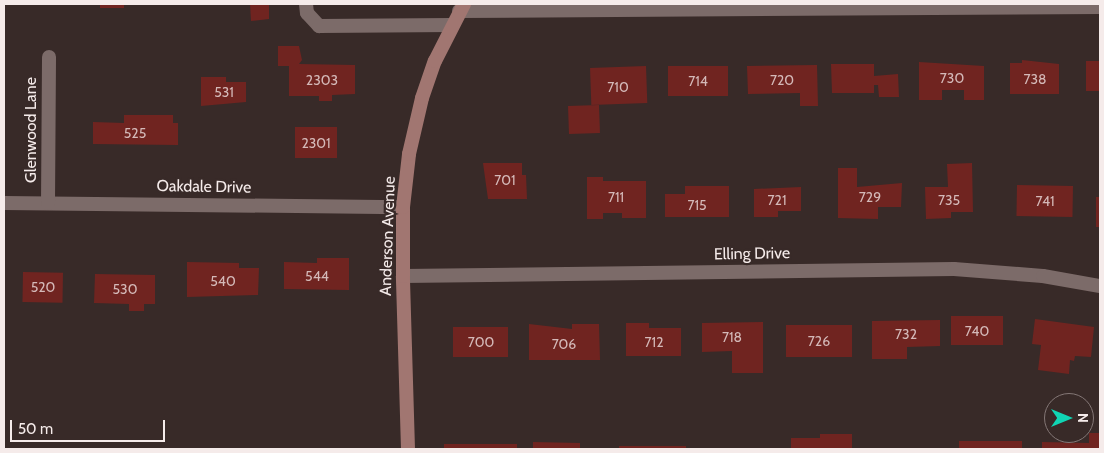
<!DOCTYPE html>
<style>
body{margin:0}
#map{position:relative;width:1104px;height:453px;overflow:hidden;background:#382a28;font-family:Cabin,sans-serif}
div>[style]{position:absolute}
.building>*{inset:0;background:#702420;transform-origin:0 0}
.minor>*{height:14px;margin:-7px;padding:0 7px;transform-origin:7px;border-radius:7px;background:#7c6b69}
.secondary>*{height:14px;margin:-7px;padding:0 7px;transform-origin:7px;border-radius:7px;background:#a17671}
span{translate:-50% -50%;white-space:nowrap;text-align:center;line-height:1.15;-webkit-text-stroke:4.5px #382a28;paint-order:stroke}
.number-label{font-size:14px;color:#d4b9b8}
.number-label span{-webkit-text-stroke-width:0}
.street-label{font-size:16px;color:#f5ebea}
.frame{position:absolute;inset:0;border:5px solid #f5ebea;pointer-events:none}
.north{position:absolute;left:1044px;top:393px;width:50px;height:50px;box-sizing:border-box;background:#382a28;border:1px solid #847776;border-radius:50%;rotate:90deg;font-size:14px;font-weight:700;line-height:20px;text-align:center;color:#f5ebea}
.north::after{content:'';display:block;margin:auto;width:18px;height:22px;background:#10d5b4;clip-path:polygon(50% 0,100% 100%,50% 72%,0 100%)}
.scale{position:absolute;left:10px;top:420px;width:155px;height:22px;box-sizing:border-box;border:2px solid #f5ebea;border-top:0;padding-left:6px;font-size:15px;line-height:18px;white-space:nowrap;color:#f5ebea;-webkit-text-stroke:4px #382a28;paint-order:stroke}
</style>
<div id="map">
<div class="building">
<i style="left:100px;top:4px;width:24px;height:4px"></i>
<i style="clip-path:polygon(250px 4px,269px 4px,269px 19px,251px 21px)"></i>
<i style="clip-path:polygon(278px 46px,299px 46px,302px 60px,299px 64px,355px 65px,355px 94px,332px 95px,332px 101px,319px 101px,319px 96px,289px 96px,289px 66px,278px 66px)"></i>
<i style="clip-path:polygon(1022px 60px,1059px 64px,1059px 94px,1010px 94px,1010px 63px,1022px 63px)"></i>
<i style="left:1086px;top:61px;width:14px;height:30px"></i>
<i style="clip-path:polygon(919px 62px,984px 66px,984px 100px,964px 100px,964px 90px,942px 90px,942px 100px,919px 100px)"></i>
<i style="clip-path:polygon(831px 64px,874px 64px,874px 76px,898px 74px,899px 97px,879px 97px,878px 85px,874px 85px,874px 93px,832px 93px)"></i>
<i style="clip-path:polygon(817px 65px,818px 106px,800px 106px,800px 93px,748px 94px,747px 66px)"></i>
<i style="left:646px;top:66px;width:37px;height:56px;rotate:88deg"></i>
<i style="left:728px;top:66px;width:30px;height:60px;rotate:90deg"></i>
<i style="clip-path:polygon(201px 77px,226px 77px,226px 82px,246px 82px,246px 102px,201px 106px)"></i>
<i style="left:599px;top:105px;width:28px;height:31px;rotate:88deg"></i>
<i style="clip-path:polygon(124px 115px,173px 115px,173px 123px,178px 123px,178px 145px,93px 144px,93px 122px,124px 123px)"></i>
<i style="left:295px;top:127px;width:42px;height:31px"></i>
<i style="clip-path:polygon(483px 163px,522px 163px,522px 175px,526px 175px,527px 199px,488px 199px)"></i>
<i style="clip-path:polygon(972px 163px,973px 212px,951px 212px,951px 218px,926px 219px,925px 187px,948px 187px,947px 164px)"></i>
<i style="clip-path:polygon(838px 168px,857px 168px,857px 187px,902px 183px,901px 207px,878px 207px,878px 219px,838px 218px)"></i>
<i style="clip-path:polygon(587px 177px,603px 177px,603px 181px,646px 181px,646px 218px,622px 218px,622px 213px,603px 213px,603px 219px,587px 219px)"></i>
<i style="left:1017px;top:185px;width:56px;height:31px;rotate:1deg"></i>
<i style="clip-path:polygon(685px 186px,729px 186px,729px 217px,665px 217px,665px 194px,685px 194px)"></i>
<i style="clip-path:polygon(801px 187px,801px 211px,778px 211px,778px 217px,754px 217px,754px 189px)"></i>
<i style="left:1096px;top:197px;width:4px;height:30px"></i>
<i style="clip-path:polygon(317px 258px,349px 258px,349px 290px,284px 289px,284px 262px,317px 263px)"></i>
<i style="clip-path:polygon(187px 262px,239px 263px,239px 268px,259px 268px,258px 295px,187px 297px)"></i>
<i style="left:23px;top:272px;width:40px;height:30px;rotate:1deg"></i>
<i style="clip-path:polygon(95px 274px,155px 275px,155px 304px,144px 304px,144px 311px,129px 311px,129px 304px,94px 303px)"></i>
<i style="left:1003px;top:316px;width:29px;height:52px;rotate:90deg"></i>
<i style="clip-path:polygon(1035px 319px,1094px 327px,1091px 357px,1075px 356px,1074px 361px,1070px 360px,1069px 374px,1038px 370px,1041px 345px,1032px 344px)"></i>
<i style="clip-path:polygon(940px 320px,940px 346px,907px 347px,907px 359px,872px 359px,872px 321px)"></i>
<i style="clip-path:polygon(763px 322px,763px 373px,732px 373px,732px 351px,702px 352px,702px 323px)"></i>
<i style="clip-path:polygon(626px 323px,649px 323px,649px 328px,681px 328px,681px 356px,626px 356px)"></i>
<i style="clip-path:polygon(529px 324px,572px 329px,572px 324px,599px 324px,600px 360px,529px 360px)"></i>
<i style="left:786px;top:325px;width:66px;height:32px"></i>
<i style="left:453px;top:327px;width:55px;height:30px"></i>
<i style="clip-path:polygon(1089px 433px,1100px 433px,1100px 449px,1042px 449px,1042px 442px,1089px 443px)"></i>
<i style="clip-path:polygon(820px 434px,852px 434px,852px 449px,791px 449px,791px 438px,820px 438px)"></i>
<i style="left:1022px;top:441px;width:8px;height:63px;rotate:90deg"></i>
<i style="clip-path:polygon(533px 442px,580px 443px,580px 449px,533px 449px)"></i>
<i style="left:444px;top:444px;width:73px;height:5px"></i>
<i style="left:619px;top:446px;width:67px;height:3px"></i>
</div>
<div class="minor">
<i style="left:306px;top:4px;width:9px;rotate:84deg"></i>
<i style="left:307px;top:13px;width:18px;rotate:47deg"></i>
<i style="left:319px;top:26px;width:133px;rotate:-0.4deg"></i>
<i style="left:459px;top:11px;width:641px;rotate:-0.36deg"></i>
<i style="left:4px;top:203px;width:399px;rotate:0.6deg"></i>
<i style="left:48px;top:203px;width:146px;rotate:-89.6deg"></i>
<i style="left:403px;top:276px;width:551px;rotate:-0.73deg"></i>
<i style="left:954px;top:269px;width:89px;rotate:4.5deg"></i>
<i style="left:1043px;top:276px;width:58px;rotate:10deg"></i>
</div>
<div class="secondary">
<i style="left:408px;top:449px;width:173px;rotate:-91.7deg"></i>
<i style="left:403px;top:276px;width:69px;rotate:-90deg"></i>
<i style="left:403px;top:207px;width:53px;rotate:-83.5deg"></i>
<i style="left:409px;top:154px;width:57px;rotate:-76.9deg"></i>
<i style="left:422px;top:98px;width:39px;rotate:-71deg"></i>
<i style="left:435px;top:61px;width:64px;rotate:-63deg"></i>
</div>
<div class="number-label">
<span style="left:952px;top:78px">730</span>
<span style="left:1035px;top:79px">738</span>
<span style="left:322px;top:80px">2303</span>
<span style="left:782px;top:80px">720</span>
<span style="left:698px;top:81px">714</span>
<span style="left:618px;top:87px">710</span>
<span style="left:224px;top:92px">531</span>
<span style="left:135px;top:133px">525</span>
<span style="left:316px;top:143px">2301</span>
<span style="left:505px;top:180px">701</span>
<span style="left:616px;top:197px">711</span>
<span style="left:870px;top:197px">729</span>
<span style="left:777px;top:200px">721</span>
<span style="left:949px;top:200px">735</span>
<span style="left:1045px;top:201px">741</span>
<span style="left:697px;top:205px">715</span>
<span style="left:317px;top:276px">544</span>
<span style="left:223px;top:281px">540</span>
<span style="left:43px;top:287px">520</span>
<span style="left:125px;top:289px">530</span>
<span style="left:977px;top:331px">740</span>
<span style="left:906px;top:334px">732</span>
<span style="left:732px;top:337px">718</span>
<span style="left:819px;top:341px">726</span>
<span style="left:481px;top:342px">700</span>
<span style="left:654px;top:342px">712</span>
<span style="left:564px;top:344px">706</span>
</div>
<div class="street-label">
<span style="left:31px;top:130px;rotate:-90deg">Glenwood Lane</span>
<span style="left:204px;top:187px;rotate:1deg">Oakdale Drive</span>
<span style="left:388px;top:236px;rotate:-88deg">Anderson Avenue</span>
<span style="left:752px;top:254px;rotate:-1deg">Elling Drive</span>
</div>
<div class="frame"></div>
<div class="north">N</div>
<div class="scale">50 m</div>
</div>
